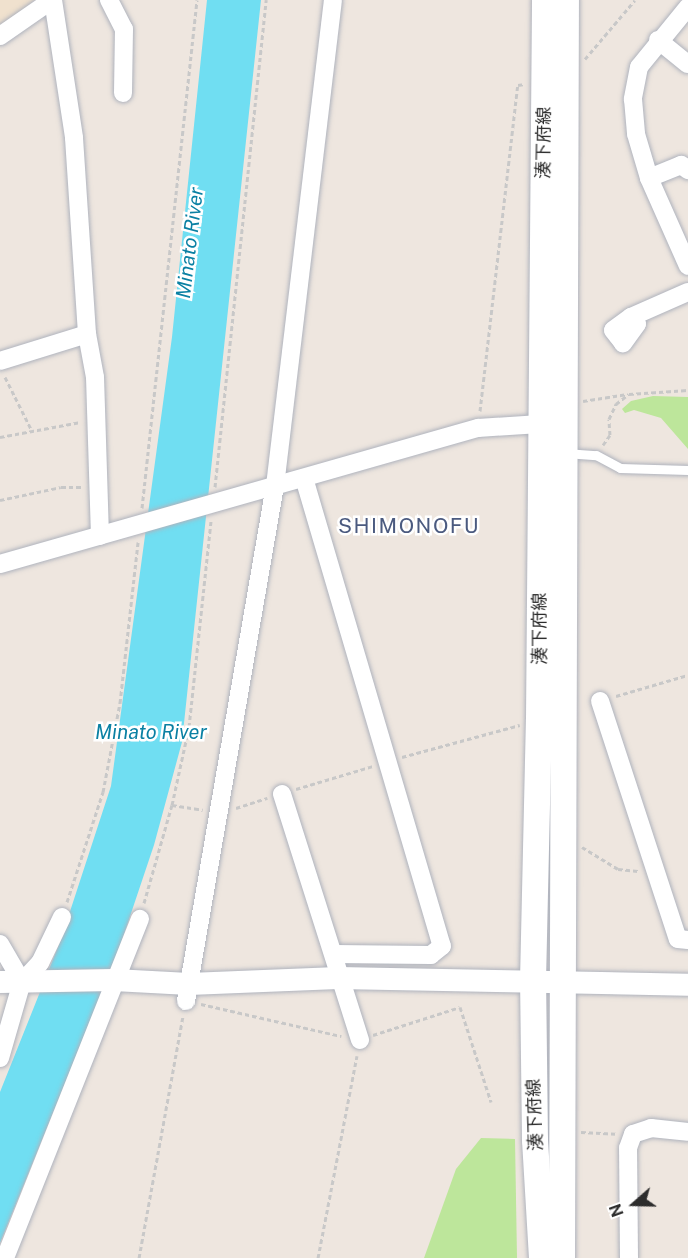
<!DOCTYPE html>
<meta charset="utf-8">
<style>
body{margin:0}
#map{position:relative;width:688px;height:1258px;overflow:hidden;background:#eee6df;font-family:"Public Sans","Noto Sans JP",sans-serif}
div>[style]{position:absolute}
.education>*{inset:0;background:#f0e1ce}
.green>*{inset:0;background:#bde69b}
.water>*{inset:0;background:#70def2}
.path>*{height:3px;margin-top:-1.5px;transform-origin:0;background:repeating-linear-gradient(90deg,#c8c8c8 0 4.5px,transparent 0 7.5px)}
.roads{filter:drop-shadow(0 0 2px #afb3bd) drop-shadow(0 0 2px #afb3bd)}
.service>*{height:9px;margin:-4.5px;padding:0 4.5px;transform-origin:4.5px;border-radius:4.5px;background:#fff}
.minor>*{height:18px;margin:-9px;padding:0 9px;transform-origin:9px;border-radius:9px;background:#fff}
.tertiary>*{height:22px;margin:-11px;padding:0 11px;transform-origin:11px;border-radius:11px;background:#fff}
.secondary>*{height:26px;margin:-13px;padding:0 13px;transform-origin:13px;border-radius:13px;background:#fff}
span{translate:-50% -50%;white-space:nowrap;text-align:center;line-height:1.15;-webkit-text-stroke:5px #fff;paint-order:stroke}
.street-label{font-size:18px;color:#2d2d2d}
.water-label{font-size:20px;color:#0a80a3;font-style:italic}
.quarter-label{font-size:21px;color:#4b5a7f;letter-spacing:1.5px}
.north{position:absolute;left:604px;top:1174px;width:60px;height:60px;-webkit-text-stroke:4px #fff;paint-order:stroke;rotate:250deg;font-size:16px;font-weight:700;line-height:24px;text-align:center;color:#2d2d2d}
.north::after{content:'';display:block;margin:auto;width:21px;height:27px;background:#2d2d2d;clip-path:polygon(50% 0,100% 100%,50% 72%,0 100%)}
</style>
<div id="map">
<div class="education">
<i style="clip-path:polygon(0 0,35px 0,0 26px)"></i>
</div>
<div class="green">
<i style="clip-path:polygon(653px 396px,688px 397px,688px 449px,661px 418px,634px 410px,625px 413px,622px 409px,631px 401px)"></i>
<i style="clip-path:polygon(481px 1138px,515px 1139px,517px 1258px,424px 1258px,456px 1169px)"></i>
</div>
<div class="water">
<i style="clip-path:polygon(207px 0,261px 0,182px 742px,154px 845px,116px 958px,0 1243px,0 1092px,60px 942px,111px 786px,172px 337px)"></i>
</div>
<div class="path">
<i style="left:585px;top:59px;width:77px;rotate:-49.7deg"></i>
<i style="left:5px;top:377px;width:58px;rotate:63.4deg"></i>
<i style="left:583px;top:401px;width:45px;rotate:-9deg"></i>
<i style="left:480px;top:411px;width:328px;rotate:-83.4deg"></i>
<i style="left:518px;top:85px;width:7px;rotate:-8deg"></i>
<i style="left:0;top:437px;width:82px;rotate:-10.5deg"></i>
<i style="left:603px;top:445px;width:12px;rotate:-55deg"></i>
<i style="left:610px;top:435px;width:16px;rotate:-94deg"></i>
<i style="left:609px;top:419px;width:17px;rotate:-65deg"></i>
<i style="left:616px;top:404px;width:16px;rotate:-38deg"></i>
<i style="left:629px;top:394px;width:59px;rotate:-3.9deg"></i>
<i style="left:215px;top:487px;width:490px;rotate:-84deg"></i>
<i style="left:0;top:500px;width:62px;rotate:-12deg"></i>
<i style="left:61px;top:487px;width:23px"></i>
<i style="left:142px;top:508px;width:511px;rotate:-83.82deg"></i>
<i style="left:616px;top:696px;width:75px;rotate:-16.3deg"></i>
<i style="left:402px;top:757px;width:122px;rotate:-15.2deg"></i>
<i style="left:296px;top:789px;width:80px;rotate:-16.6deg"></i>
<i style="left:172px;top:805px;width:31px;rotate:9deg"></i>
<i style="left:236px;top:808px;width:33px;rotate:-18deg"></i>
<i style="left:582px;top:847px;width:42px;rotate:31.4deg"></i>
<i style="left:618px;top:869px;width:20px;rotate:6deg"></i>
<i style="left:67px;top:902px;width:116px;rotate:-71.9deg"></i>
<i style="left:103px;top:792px;width:91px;rotate:-79.2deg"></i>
<i style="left:120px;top:703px;width:162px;rotate:-83.6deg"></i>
<i style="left:144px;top:903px;width:102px;rotate:-74.1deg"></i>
<i style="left:172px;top:805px;width:80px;rotate:-77.7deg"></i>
<i style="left:189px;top:727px;width:207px;rotate:-83.9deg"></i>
<i style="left:201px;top:1004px;width:144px;rotate:12.9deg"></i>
<i style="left:373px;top:1035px;width:91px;rotate:-17.8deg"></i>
<i style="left:460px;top:1007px;width:100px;rotate:71.9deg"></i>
<i style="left:581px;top:1132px;width:35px;rotate:3deg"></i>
<i style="left:139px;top:1258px;width:246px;rotate:-79.7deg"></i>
<i style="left:318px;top:1258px;width:206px;rotate:-79.1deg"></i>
</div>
<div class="roads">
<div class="service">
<i style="left:565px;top:453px;width:31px;rotate:4deg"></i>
<i style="left:596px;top:455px;width:27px;rotate:28deg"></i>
<i style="left:620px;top:468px;width:68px;rotate:1.7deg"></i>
</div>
<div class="minor">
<i style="left:53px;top:0;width:140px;rotate:81.3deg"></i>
<i style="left:74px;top:138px;width:196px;rotate:86.2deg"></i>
<i style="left:87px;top:334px;width:44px;rotate:79.5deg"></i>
<i style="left:95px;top:377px;width:159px;rotate:88.2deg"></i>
<i style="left:109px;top:0;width:33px;rotate:63deg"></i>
<i style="left:124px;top:29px;width:64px;rotate:90.9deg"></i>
<i style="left:688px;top:7px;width:77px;rotate:129.2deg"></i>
<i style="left:639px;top:67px;width:33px;rotate:101deg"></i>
<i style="left:633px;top:99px;width:35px;rotate:85deg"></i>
<i style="left:636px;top:134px;width:46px;rotate:73.5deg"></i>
<i style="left:649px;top:178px;width:96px;rotate:66.1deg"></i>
<i style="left:0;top:36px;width:63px;rotate:-34.7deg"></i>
<i style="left:658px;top:40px;width:38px;rotate:39deg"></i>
<i style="left:649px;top:178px;width:35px;rotate:-22deg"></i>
<i style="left:681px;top:165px;width:9px;rotate:36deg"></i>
<i style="left:631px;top:317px;width:9px;rotate:49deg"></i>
<i style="left:637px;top:324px;width:24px;rotate:126deg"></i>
<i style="left:623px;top:343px;width:16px;rotate:-128deg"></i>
<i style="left:613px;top:330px;width:22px;rotate:-36deg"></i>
<i style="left:631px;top:317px;width:62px;rotate:-23.7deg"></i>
<i style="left:0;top:361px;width:91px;rotate:-17.2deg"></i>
<i style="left:304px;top:478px;width:488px;rotate:73.6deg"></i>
<i style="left:442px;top:946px;width:14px;rotate:141deg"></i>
<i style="left:431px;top:955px;width:97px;rotate:-179.4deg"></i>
<i style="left:0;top:564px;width:497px;rotate:-15.9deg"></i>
<i style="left:478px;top:428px;width:62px;rotate:-3.7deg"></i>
<i style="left:600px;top:701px;width:250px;rotate:71.9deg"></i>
<i style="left:678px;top:939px;width:10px;rotate:6deg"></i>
<i style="left:282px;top:794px;width:258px;rotate:72.4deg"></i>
<i style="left:0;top:944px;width:44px;rotate:59.9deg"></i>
<i style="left:186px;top:1001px;width:523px;rotate:-80.2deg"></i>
<i style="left:275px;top:486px;width:489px;rotate:-83.2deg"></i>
<i style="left:0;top:1058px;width:79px;rotate:-73.9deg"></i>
<i style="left:22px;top:982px;width:26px;rotate:-47deg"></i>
<i style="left:40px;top:963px;width:51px;rotate:-64.4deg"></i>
<i style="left:5px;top:1258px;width:365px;rotate:-68.3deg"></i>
<i style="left:629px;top:1258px;width:110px;rotate:-90.5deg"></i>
<i style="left:628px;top:1148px;width:15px;rotate:-70deg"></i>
<i style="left:633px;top:1134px;width:19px;rotate:-18deg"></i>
<i style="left:651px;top:1128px;width:37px;rotate:6deg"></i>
</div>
<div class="tertiary">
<i style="left:0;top:982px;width:114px;rotate:-1deg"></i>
<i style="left:114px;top:980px;width:75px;rotate:3.1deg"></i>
<i style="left:189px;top:984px;width:149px;rotate:-2.3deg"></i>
<i style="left:338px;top:978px;width:350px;rotate:1.1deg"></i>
</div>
<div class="secondary">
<i style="left:542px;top:1258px;width:118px;rotate:-93.4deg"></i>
<i style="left:535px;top:1140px;width:159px;rotate:-90.7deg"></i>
<i style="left:533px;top:981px;width:262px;rotate:-88.7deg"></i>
<i style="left:539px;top:719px;width:719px;rotate:-89.52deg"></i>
<i style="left:562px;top:1258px;width:1258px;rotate:-89.82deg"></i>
</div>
</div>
<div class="street-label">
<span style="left:544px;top:143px;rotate:-89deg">湊下府線</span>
<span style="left:540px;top:629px;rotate:-90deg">湊下府線</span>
<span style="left:535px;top:1115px;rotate:-92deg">湊下府線</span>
</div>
<div class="water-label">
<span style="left:190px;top:243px;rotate:-83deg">Minato River</span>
<span style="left:151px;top:732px">Minato River</span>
</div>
<div class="quarter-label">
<span style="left:409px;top:526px">SHIMONOFU</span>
</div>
<div class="north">N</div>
</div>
